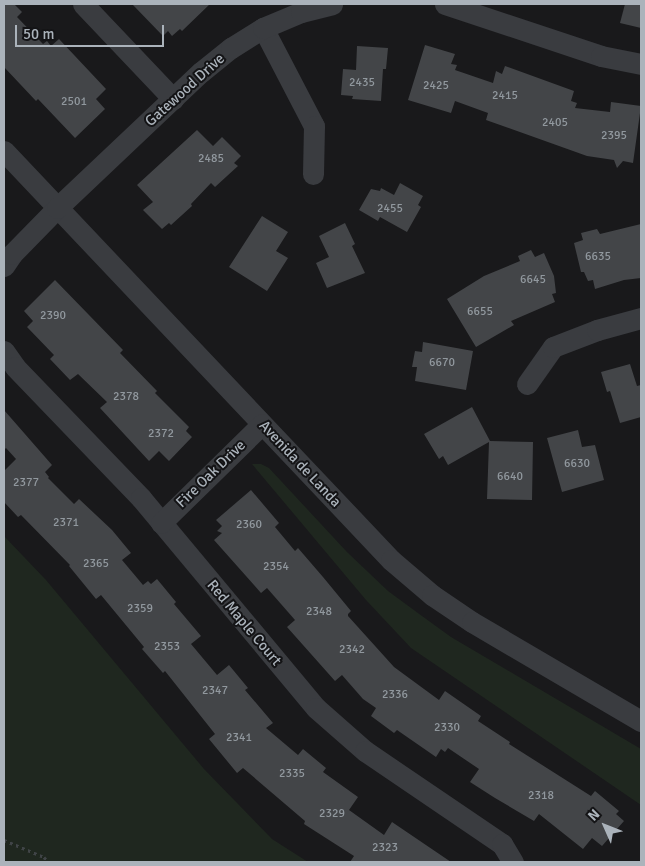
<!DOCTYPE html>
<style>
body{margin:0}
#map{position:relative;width:645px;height:866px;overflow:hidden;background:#19191b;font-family:Signika,sans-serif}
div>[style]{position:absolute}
.green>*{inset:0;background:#1f271f}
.building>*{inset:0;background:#434548}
.path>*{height:3px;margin-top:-1.5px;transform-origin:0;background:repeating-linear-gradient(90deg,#404447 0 2.5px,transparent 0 6.5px)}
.minor>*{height:21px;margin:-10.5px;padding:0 10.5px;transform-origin:10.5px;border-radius:10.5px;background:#3a3c40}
span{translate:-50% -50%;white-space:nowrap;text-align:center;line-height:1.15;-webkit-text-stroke:4px #141416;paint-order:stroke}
.number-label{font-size:12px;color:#91989e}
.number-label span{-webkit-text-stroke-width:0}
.street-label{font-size:15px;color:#abb3bb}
.frame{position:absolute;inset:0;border:5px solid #abb3bb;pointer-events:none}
.north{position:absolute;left:580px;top:801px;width:50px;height:50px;-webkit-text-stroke:4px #141416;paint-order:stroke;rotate:314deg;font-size:14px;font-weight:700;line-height:20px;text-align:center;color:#abb3bb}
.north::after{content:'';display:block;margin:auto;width:18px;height:22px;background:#abb3bb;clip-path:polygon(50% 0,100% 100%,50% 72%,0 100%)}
.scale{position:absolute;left:15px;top:25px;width:149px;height:22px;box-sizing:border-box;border:2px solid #abb3bb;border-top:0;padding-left:6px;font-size:15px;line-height:18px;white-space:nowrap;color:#abb3bb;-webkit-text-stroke:4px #141416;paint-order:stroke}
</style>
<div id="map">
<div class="green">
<i style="clip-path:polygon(252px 464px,261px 464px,269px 468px,347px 552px,388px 591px,422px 616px,451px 637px,641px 749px,641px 805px,411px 648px,366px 600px)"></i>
<i style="clip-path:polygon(4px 536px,46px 580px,204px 769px,272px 839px,308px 862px,4px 862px)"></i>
</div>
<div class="building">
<i style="clip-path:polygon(4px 4px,14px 4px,22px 12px,17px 17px,43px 44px,47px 41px,51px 46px,59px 39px,106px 89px,96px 99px,105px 109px,75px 138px,38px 99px,36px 101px,4px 67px)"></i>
<i style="clip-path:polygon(132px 4px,210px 4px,182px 31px,180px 29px,172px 36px,168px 31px,163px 36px)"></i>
<i style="clip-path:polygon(625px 4px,641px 4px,641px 28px,620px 23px)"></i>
<i style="clip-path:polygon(425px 45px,455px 54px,451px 64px,457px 65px,455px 70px,493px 83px,496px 71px,502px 74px,505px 66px,574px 91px,571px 101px,577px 103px,575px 108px,610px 112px,611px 102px,641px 106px,633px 163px,623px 161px,617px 168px,614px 160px,587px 156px,486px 120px,488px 113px,455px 101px,451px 113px,408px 100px)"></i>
<i style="clip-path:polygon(357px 46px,388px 48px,386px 69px,383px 69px,381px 101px,352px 99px,353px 96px,341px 95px,343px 69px,356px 70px)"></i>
<i style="clip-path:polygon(197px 130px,213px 146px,222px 137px,241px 156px,234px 163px,238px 166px,215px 187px,211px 183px,191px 204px,192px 206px,171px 225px,169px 223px,162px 229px,143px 210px,153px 202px,137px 185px)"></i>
<i style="clip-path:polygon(400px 183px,423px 196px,418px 205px,421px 207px,407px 232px,380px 217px,378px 221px,359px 210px,371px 189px,380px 191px,381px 188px,394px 195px)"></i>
<i style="clip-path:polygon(262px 216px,288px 232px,276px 251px,288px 258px,267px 291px,229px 267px)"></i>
<i style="clip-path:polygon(345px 223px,355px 244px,352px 246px,365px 273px,327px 288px,316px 263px,329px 257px,319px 236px)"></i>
<i style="clip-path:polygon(641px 224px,641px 278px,624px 280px,595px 289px,593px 280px,588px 281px,584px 272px,581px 272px,574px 243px,583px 240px,581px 233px,597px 229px,600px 234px)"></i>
<i style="clip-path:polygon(531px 250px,535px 257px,544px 253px,554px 276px,556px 293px,552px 294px,555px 302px,511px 321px,514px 325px,476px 347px,447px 299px,484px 276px,520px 261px,518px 256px)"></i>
<i style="clip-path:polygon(55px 280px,123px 350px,120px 353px,157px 391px,155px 393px,189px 427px,186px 431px,192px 437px,169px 461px,159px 451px,149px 461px,100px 408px,107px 402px,78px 374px,70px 380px,50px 359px,54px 355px,27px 327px,33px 321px,24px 311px)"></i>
<i style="clip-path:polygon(423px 342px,473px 351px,466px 390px,415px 381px,417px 367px,412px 367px,415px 351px,422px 352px)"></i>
<i style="clip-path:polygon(630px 364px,637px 386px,641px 385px,641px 417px,620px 423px,610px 391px,607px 392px,601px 372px)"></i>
<i style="clip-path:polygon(472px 407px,490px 441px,533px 442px,532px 500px,487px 499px,489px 442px,448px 465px,443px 456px,439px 459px,424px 434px)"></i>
<i style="clip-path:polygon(4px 410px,52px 465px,45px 472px,49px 477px,48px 478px,74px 504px,79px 499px,112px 530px,131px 553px,122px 560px,143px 585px,148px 581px,151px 584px,157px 579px,176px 602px,174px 604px,201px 636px,191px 644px,217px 675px,229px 665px,248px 688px,245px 690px,273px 723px,266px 728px,298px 755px,303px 749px,326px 768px,323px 772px,358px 797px,349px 810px,384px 835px,392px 822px,451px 862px,350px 862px,354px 856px,304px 824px,305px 821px,243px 768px,237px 773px,209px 739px,215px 734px,165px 671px,163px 673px,142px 649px,144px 647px,101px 595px,96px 599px,69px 566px,70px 565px,21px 515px,18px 517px,4px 502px,4px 471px,16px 459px,6px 448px,4px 450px)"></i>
<i style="clip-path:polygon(578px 430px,582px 447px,595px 445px,604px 480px,562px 492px,547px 438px)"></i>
<i style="clip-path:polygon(251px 490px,279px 523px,275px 527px,295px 551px,298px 548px,323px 577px,351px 611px,348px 614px,348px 616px,394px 667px,439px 700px,445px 691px,481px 716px,478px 721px,510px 742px,509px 744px,591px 796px,595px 791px,619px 811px,616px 814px,624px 821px,602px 846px,592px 838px,583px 849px,539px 814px,534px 821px,495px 798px,470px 782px,479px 769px,448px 748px,445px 752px,441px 749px,436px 757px,397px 730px,394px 733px,371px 716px,376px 708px,363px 699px,342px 675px,335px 681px,287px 627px,295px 620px,267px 588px,261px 593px,214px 540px,222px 533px,217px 531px,222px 526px,216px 520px)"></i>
</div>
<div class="path">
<i style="left:4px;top:840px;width:43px;rotate:23deg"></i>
<i style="left:44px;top:857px;width:6px;rotate:51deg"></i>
</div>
<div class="minor">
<i style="left:83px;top:4px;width:131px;rotate:46.5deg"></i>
<i style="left:445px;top:4px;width:164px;rotate:18.4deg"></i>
<i style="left:601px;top:56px;width:41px;rotate:11.3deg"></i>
<i style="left:263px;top:28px;width:110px;rotate:62.5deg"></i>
<i style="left:314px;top:126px;width:48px;rotate:91.2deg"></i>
<i style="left:4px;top:151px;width:563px;rotate:46.58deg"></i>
<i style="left:391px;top:560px;width:54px;rotate:40.5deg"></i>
<i style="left:432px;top:595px;width:48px;rotate:34deg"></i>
<i style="left:472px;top:622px;width:196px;rotate:30.4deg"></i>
<i style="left:4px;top:266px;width:14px;rotate:-56deg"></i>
<i style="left:12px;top:254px;width:64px;rotate:-45.6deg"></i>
<i style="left:57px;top:208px;width:198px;rotate:-43.4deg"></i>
<i style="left:201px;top:72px;width:38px;rotate:-39deg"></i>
<i style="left:231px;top:48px;width:38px;rotate:-32deg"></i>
<i style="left:263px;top:28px;width:41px;rotate:-22.8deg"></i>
<i style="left:301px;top:12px;width:32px;rotate:-14deg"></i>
<i style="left:4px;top:351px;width:19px;rotate:55deg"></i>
<i style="left:15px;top:367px;width:182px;rotate:46.1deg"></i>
<i style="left:141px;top:498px;width:273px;rotate:50.2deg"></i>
<i style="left:316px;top:708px;width:65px;rotate:41.3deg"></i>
<i style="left:365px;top:751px;width:166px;rotate:34.2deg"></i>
<i style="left:502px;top:844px;width:21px;rotate:59deg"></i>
<i style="left:527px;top:384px;width:45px;rotate:-54.9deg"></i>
<i style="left:553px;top:347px;width:47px;rotate:-21.1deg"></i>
<i style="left:597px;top:330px;width:46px;rotate:-15.3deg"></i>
<i style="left:161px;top:523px;width:141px;rotate:-44.4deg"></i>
</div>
<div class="number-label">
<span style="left:362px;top:83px">2435</span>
<span style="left:436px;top:86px">2425</span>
<span style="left:505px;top:96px">2415</span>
<span style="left:74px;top:102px">2501</span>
<span style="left:555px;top:123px">2405</span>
<span style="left:614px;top:136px">2395</span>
<span style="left:211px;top:159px">2485</span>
<span style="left:390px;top:209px">2455</span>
<span style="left:598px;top:257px">6635</span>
<span style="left:533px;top:280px">6645</span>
<span style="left:480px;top:312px">6655</span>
<span style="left:53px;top:316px">2390</span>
<span style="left:442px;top:363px">6670</span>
<span style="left:126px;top:397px">2378</span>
<span style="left:161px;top:434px">2372</span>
<span style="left:577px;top:464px">6630</span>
<span style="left:510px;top:477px">6640</span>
<span style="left:26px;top:483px">2377</span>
<span style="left:66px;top:523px">2371</span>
<span style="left:249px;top:525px">2360</span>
<span style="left:96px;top:564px">2365</span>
<span style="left:276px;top:567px">2354</span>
<span style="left:140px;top:609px">2359</span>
<span style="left:319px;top:612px">2348</span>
<span style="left:167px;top:647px">2353</span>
<span style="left:352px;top:650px">2342</span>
<span style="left:215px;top:691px">2347</span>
<span style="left:395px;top:695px">2336</span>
<span style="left:447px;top:728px">2330</span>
<span style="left:239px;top:738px">2341</span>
<span style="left:292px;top:774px">2335</span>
<span style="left:541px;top:796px">2318</span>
<span style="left:332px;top:814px">2329</span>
<span style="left:385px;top:848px">2323</span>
</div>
<div class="street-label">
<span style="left:185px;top:90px;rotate:-42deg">Gatewood Drive</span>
<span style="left:300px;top:464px;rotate:47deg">Avenida de Landa</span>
<span style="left:211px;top:474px;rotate:-44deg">Fire Oak Drive</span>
<span style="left:244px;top:623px;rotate:50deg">Red Maple Court</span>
</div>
<div class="frame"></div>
<div class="north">N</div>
<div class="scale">50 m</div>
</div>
